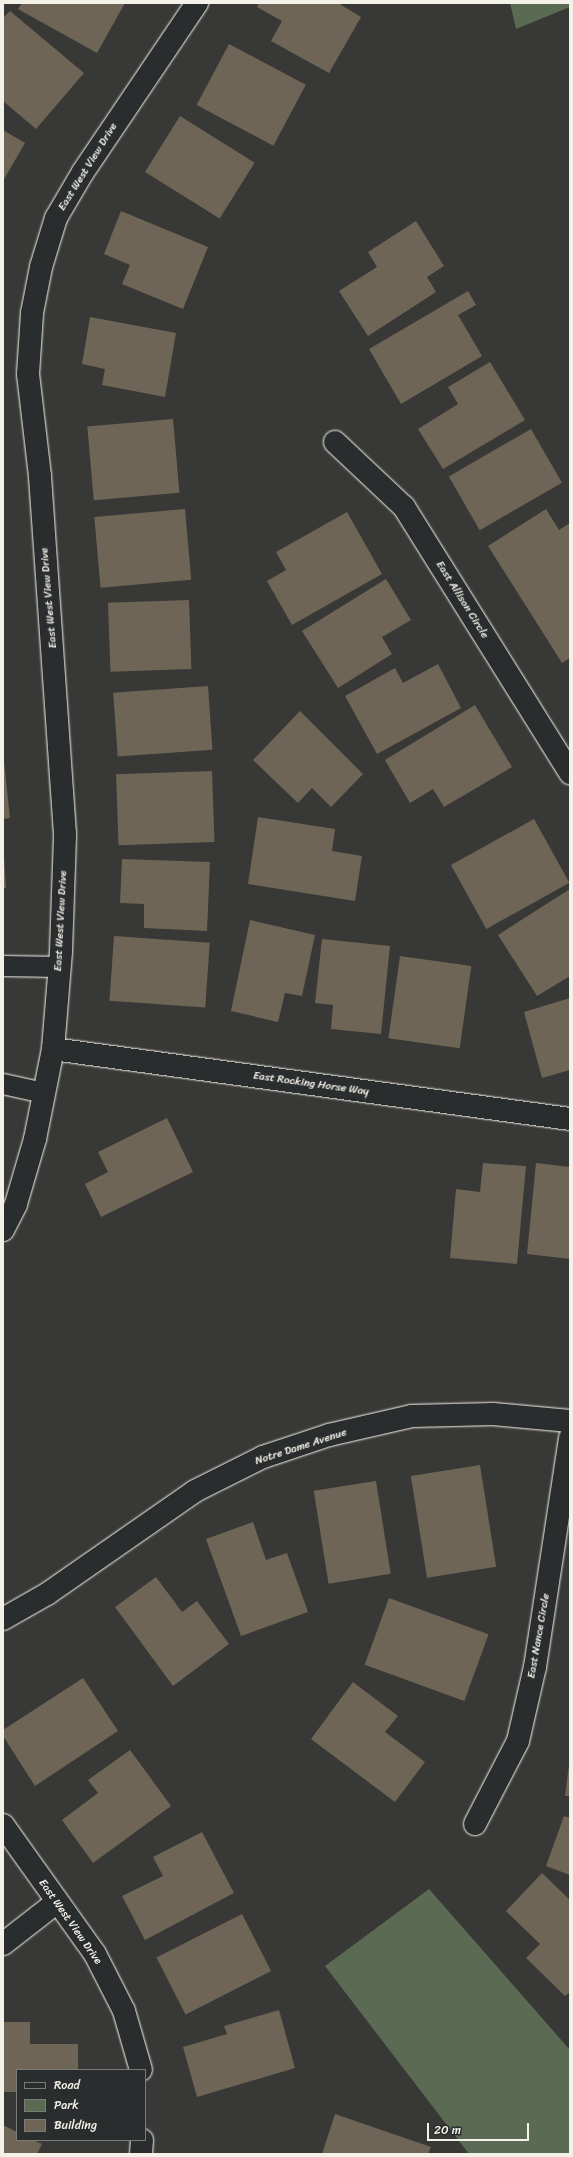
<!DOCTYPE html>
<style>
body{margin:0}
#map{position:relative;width:573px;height:2157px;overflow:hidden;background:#383836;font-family:Sriracha,sans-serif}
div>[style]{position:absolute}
.green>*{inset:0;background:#5a6a53}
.building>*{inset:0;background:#6f6556;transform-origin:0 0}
.roads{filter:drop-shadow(0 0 1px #f4f1e8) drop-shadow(0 0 1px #f4f1e8)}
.lane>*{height:20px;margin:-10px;padding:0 10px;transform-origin:10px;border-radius:10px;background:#2a2d2e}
.street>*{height:22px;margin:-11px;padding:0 11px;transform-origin:11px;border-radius:11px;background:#2a2d2e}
span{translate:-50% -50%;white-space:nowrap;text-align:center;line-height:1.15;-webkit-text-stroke:3px #2a2d2e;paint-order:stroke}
.street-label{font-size:11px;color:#f4f1e8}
.frame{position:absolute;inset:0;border:4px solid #f4f1e8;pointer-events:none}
.legend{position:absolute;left:16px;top:2069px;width:130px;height:72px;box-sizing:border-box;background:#2a2d2e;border:1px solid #7b7b78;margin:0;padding:5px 7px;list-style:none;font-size:12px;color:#f4f1e8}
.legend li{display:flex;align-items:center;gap:8px;height:20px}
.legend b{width:20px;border:1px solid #7b7b78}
.scale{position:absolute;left:427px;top:2123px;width:102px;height:18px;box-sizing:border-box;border:2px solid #f4f1e8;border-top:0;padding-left:5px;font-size:12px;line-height:14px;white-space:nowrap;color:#f4f1e8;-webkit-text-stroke:3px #2a2d2e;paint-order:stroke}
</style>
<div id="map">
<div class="green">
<i style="clip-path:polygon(510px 3px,570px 3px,570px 7px,516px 29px)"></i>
<i style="clip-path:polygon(429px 1889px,570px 2050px,570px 2154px,469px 2154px,325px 1966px)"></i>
</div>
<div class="building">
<i style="clip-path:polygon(22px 3px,125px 3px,97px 53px,18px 9px)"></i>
<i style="clip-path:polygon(259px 3px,338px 3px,361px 17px,329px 73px,271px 41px,282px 21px,257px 7px)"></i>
<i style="clip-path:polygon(10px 11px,84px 73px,36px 129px,3px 101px,3px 18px)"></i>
<i style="left:229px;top:44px;width:87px;height:69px;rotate:28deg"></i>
<i style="left:180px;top:116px;width:88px;height:66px;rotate:32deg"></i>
<i style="clip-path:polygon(3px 130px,25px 143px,3px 181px)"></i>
<i style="clip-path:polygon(121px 211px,208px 247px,183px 309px,122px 284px,130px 265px,104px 254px)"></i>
<i style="clip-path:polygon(416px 221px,444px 266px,427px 277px,436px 292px,368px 336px,339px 291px,377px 267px,368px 252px)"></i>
<i style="clip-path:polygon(468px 291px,476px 305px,458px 315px,482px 356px,401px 404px,369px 349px)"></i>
<i style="clip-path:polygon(90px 317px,176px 333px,165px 397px,102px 385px,105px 369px,82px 364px)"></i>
<i style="clip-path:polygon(490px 362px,525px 420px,443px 469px,418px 429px,458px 404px,448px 387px)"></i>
<i style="left:173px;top:419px;width:74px;height:86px;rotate:85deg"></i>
<i style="left:531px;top:429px;width:62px;height:95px;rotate:60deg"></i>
<i style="left:185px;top:509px;width:71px;height:91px;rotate:85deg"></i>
<i style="clip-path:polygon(546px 509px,559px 530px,570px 523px,570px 658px,562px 663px,488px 546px)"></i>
<i style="clip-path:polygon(347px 512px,382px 574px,292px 625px,267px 581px,286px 570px,276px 552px)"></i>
<i style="clip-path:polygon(386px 579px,411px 620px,382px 637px,392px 654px,338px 688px,302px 631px)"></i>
<i style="left:189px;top:600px;width:69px;height:81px;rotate:88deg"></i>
<i style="clip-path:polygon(438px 664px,461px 708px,377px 754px,345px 696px,395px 668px,403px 683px)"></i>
<i style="left:208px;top:686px;width:64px;height:95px;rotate:86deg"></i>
<i style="clip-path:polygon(475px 705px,512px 767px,444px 807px,433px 789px,410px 803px,385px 760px)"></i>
<i style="clip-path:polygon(300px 711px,363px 774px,331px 807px,312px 788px,298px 803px,253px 760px)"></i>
<i style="clip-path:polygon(3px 751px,10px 818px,3px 819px)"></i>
<i style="left:212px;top:771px;width:71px;height:96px;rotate:88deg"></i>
<i style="clip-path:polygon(258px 817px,335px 829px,332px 851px,362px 856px,355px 901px,248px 884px)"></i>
<i style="left:534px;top:819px;width:73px;height:95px;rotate:61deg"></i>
<i style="clip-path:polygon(3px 840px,6px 888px,3px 888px)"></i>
<i style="clip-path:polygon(122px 859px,210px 862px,207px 931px,144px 928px,144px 904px,120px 903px)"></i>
<i style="clip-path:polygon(570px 889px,570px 976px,537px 996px,498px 935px)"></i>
<i style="clip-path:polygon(250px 920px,315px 935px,302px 996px,285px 993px,278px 1022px,231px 1011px)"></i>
<i style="left:114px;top:936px;width:96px;height:65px;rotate:4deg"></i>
<i style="clip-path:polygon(322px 939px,390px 946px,381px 1034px,331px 1029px,333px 1005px,315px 1003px)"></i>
<i style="left:400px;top:956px;width:72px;height:83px;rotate:8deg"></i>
<i style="clip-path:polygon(570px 998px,570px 1070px,542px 1078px,524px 1012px)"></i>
<i style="clip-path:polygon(167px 1118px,193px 1172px,101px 1217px,85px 1184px,108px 1172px,98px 1152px)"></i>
<i style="clip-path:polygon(483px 1163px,526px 1166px,517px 1264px,450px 1258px,456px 1189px,480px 1192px)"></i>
<i style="clip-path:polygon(536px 1163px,570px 1167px,570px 1259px,527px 1254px)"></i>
<i style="left:480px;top:1465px;width:103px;height:70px;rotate:81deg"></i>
<i style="left:376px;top:1481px;width:94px;height:63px;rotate:81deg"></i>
<i style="clip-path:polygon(253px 1522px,266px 1560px,287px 1553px,308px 1612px,241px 1636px,206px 1539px)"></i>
<i style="clip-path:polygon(156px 1577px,182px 1612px,197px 1601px,229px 1644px,173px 1686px,115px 1607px)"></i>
<i style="left:389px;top:1598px;width:106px;height:71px;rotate:20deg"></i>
<i style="clip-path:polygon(83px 1678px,118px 1731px,35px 1786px,3px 1736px,3px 1730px)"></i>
<i style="clip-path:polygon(353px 1682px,398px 1716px,385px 1732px,425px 1762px,395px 1802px,311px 1739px)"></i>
<i style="clip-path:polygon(130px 1750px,171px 1806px,93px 1863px,62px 1820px,98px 1793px,88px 1780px)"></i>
<i style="clip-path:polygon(569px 1765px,570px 1765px,570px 1796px,565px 1796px)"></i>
<i style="clip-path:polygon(564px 1816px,570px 1818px,570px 1875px,546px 1866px)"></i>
<i style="clip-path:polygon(202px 1832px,234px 1893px,145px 1940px,122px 1896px,163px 1876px,153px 1857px)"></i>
<i style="clip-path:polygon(542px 1873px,570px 1900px,570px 1992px,565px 1996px,526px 1958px,540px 1944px,506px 1911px)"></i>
<i style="left:242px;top:1914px;width:64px;height:96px;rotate:63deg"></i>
<i style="clip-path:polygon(279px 2010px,295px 2068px,197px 2097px,183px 2047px,227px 2034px,224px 2026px)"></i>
<i style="clip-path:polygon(3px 2022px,30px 2022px,30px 2044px,78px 2044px,78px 2070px,17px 2070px,17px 2092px,3px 2092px)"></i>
<i style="clip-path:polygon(335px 2114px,431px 2147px,428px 2154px,322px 2154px)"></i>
<i style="clip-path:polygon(3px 2125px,17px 2132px,17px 2140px,33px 2140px,42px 2144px,37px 2154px,3px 2154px)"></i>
</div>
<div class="roads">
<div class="lane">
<i style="left:3px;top:966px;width:56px;rotate:1deg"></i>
<i style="left:3px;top:1084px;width:42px;rotate:12.4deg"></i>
</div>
<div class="street">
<i style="left:335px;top:442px;width:95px;rotate:43.3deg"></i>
<i style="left:404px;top:507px;width:314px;rotate:58deg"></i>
<i style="left:53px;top:1049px;width:522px;rotate:7.71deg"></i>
<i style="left:3px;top:1230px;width:29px;rotate:-63deg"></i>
<i style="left:16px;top:1204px;width:68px;rotate:-73.7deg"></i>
<i style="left:35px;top:1139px;width:92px;rotate:-78.7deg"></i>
<i style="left:53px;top:1049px;width:98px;rotate:-85.3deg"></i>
<i style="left:61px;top:951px;width:117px;rotate:-88deg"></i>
<i style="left:65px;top:834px;width:359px;rotate:-94deg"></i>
<i style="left:40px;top:476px;width:103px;rotate:-96.7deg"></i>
<i style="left:28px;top:374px;width:61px;rotate:-86.2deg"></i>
<i style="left:32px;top:313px;width:47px;rotate:-78.9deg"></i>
<i style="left:41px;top:267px;width:51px;rotate:-73deg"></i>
<i style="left:56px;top:218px;width:53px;rotate:-59.6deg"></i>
<i style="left:83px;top:172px;width:204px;rotate:-56deg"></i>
<i style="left:3px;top:1619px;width:51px;rotate:-29.6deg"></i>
<i style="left:47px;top:1594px;width:180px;rotate:-34.8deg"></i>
<i style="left:195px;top:1491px;width:76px;rotate:-26.6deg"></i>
<i style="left:263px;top:1457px;width:70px;rotate:-18.4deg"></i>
<i style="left:329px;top:1435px;width:85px;rotate:-12.9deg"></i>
<i style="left:412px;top:1416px;width:81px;rotate:-1.4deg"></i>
<i style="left:493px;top:1414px;width:77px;rotate:5.2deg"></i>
<i style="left:475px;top:1824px;width:93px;rotate:-62.6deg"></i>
<i style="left:518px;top:1741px;width:76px;rotate:-77.1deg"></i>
<i style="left:535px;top:1667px;width:232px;rotate:-81.3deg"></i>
<i style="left:3px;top:1825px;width:158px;rotate:54.5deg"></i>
<i style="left:95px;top:1954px;width:64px;rotate:63deg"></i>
<i style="left:124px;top:2011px;width:61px;rotate:73.9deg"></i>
<i style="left:3px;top:1944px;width:68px;rotate:-37.9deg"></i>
<i style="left:141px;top:2154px;width:14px;rotate:-86deg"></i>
</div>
</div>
<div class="street-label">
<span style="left:88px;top:167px;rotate:-58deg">East West View Drive</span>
<span style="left:49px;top:598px;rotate:-95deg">East West View Drive</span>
<span style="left:462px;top:600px;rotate:58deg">East Allison Circle</span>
<span style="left:61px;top:921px;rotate:-87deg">East West View Drive</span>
<span style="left:311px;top:1084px;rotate:8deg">East Rocking Horse Way</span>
<span style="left:301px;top:1447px;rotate:-18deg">Notre Dame Avenue</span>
<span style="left:539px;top:1636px;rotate:-80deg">East Nance Circle</span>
<span style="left:70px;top:1922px;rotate:55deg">East West View Drive</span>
</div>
<div class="frame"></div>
<ul class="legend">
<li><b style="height:5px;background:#2a2d2e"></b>Road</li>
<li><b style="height:11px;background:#5a6a53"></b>Park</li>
<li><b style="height:11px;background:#6f6556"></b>Building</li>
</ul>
<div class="scale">20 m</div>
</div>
